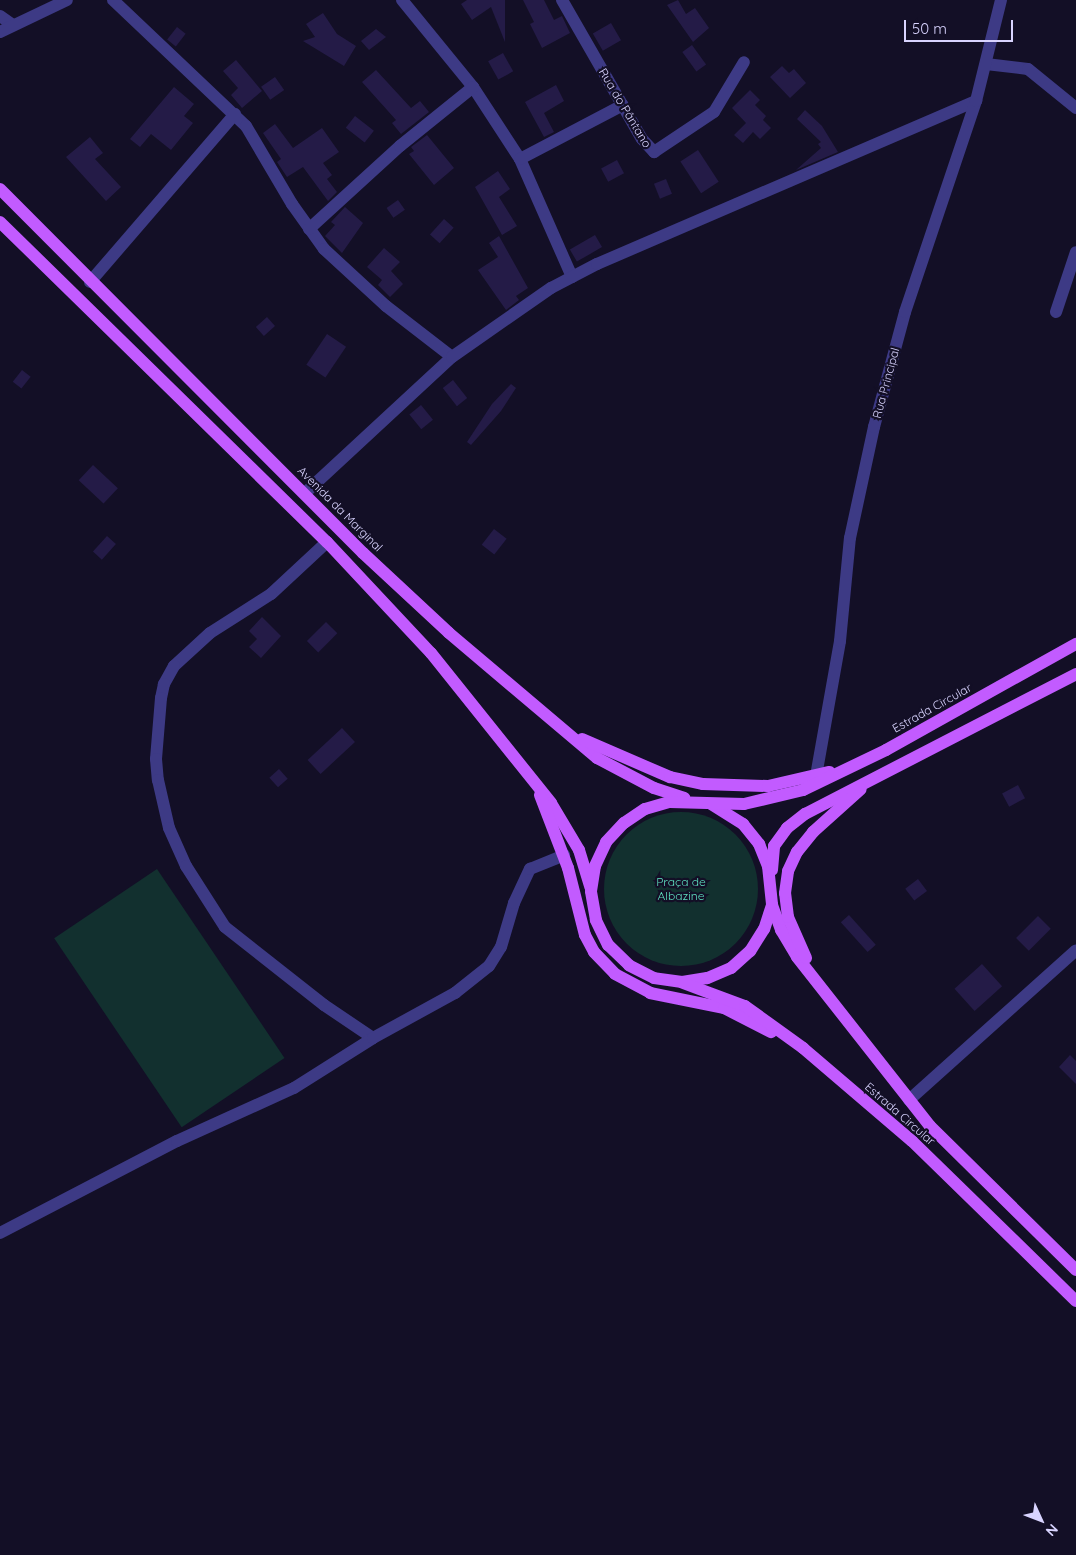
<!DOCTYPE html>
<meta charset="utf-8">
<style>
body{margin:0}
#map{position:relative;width:1076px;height:1555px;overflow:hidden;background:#130f26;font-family:Quicksand,sans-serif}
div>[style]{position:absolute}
.green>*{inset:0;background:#12302f;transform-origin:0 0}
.round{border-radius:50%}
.building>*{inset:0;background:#241b47;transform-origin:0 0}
.street>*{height:12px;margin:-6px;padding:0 6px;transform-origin:6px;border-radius:6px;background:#3d3a85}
.primary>*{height:12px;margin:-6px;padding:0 6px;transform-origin:6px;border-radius:6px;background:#c25bff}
span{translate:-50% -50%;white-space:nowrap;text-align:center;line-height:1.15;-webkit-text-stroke:4.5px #130f26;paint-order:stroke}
.street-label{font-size:12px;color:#d9d4ff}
.park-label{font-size:12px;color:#5fe0c0}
.north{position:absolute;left:1016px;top:1495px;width:50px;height:50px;-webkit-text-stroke:4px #130f26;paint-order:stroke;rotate:133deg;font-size:14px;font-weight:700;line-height:20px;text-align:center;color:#d9d4ff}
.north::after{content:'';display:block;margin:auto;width:18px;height:22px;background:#d9d4ff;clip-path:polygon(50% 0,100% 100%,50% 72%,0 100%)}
.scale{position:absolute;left:904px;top:20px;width:109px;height:22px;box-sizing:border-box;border:2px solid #d9d4ff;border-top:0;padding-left:6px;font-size:15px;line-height:18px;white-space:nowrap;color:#d9d4ff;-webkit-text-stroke:4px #130f26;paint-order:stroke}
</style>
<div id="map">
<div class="green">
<i class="round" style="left:604px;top:812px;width:154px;height:154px"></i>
<i style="left:157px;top:869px;width:228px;height:124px;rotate:56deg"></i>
</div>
<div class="building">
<i style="clip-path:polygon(467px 0,505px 0,505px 42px,491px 7px,472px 20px,461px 4px)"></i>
<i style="clip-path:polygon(523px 0,544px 0,554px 20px,562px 16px,570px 33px,542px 48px,530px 24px,534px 22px)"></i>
<i style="clip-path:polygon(678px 0,686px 14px,695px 8px,709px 28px,693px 42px,667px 5px)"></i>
<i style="clip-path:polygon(323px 13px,337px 34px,356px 46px,344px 66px,303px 41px,315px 37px,306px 24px)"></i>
<i style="left:611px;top:23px;width:20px;height:21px;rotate:60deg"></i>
<i style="left:177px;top:27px;width:11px;height:16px;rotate:38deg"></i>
<i style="clip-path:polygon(376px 29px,386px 37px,369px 50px,361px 41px)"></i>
<i style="left:692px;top:45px;width:24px;height:12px;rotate:54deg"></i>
<i style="left:503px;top:53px;width:21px;height:17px;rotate:61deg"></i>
<i style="clip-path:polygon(236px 60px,262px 91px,242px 108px,231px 95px,238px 88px,223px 71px)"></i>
<i style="clip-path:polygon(782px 66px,789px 73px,794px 69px,806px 83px,790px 98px,770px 77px)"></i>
<i style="clip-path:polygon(376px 70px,411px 108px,420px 101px,429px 112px,401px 134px,392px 123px,396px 120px,362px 82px)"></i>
<i style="left:275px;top:77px;width:16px;height:17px;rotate:55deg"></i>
<i style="clip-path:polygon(556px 85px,564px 101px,544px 113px,554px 132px,544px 137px,525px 102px)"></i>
<i style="clip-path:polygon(174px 87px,194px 104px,184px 116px,193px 123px,171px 150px,151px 134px,140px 147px,130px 139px)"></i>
<i style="clip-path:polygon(750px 90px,760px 100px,755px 105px,766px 116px,763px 120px,771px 128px,760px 139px,753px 132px,743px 143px,734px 135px,746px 123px,732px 108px)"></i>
<i style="clip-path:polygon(805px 110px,822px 126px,838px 152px,796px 170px,821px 148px,818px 144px,821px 142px,797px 119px)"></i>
<i style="left:355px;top:116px;width:24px;height:15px;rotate:38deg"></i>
<i style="clip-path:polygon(275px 124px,293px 148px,322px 128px,339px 152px,323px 163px,332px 175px,327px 179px,337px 192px,328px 201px,303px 167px,287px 177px,277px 162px,281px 159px,263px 133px)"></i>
<i style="clip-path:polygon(427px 135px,454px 168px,434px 185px,409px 154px,414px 151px,411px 147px)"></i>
<i style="clip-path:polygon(90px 137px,103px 153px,95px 159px,121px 187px,106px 201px,66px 157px)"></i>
<i style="left:698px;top:150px;width:38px;height:21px;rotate:57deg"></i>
<i style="left:617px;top:160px;width:15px;height:18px;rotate:62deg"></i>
<i style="clip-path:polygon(498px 171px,510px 189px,499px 197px,517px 226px,502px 235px,475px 187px)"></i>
<i style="left:666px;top:179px;width:16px;height:13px;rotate:68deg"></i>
<i style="left:398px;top:200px;width:12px;height:14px;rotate:55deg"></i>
<i style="clip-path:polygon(345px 207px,363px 223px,342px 253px,325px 236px,335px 225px,331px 222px)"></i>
<i style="left:444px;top:219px;width:13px;height:21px;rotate:42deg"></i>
<i style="left:595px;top:235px;width:14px;height:29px;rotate:60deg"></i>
<i style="clip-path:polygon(499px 236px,528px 288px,516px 296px,519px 300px,506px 310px,478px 270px,498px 257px,489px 243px)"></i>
<i style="clip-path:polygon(384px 248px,400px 262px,391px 271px,403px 284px,390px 297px,378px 285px,382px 280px,367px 267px)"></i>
<i style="left:267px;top:317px;width:12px;height:15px;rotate:48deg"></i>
<i style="left:327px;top:334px;width:23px;height:37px;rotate:34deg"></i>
<i style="left:22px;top:370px;width:11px;height:15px;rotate:38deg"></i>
<i style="left:453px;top:380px;width:23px;height:13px;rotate:52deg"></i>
<i style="clip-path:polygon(511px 384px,516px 388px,501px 411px,471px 445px,467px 442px,492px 404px)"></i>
<i style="left:421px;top:405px;width:19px;height:15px;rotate:51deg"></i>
<i style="left:93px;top:465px;width:34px;height:21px;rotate:43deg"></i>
<i style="left:494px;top:529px;width:16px;height:20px;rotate:38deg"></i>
<i style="left:107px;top:536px;width:12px;height:21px;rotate:42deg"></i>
<i style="clip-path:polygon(262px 617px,281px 636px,261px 658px,249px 647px,257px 639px,249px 631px)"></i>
<i style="left:326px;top:622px;width:16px;height:27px;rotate:45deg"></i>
<i style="left:342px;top:728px;width:19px;height:47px;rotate:47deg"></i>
<i style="left:279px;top:769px;width:13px;height:13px;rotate:48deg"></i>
<i style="left:1018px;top:785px;width:15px;height:18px;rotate:62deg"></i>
<i style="left:918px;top:879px;width:15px;height:16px;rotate:53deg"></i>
<i style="left:849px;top:915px;width:40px;height:11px;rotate:48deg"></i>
<i style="left:1038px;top:916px;width:18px;height:31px;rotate:45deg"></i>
<i style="left:982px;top:964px;width:30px;height:37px;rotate:48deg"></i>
<i style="clip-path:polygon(1070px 1055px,1076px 1061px,1076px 1084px,1059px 1067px)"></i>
</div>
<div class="street">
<i style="left:113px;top:0;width:183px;rotate:43.5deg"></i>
<i style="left:246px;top:126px;width:91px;rotate:59.5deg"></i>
<i style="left:292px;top:204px;width:55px;rotate:54.6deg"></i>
<i style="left:324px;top:249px;width:84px;rotate:42.6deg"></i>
<i style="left:386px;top:306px;width:83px;rotate:37.7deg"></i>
<i style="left:402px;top:0;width:112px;rotate:50.8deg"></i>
<i style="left:473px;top:87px;width:86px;rotate:56.9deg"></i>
<i style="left:520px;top:159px;width:129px;rotate:66.2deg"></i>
<i style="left:562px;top:0;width:160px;rotate:60.1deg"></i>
<i style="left:642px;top:139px;width:18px;rotate:47deg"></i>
<i style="left:654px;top:152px;width:72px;rotate:-33.7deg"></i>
<i style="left:714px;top:112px;width:58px;rotate:-59deg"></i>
<i style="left:0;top:16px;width:16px;rotate:35deg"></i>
<i style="left:0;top:32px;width:74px;rotate:-25.5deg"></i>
<i style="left:986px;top:64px;width:42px;rotate:6.8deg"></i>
<i style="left:1028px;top:69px;width:62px;rotate:39.1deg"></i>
<i style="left:520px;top:159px;width:116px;rotate:-27.7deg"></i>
<i style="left:309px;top:229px;width:123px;rotate:-42.4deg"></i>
<i style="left:400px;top:146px;width:94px;rotate:-38.9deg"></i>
<i style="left:90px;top:282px;width:222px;rotate:-49.2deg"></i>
<i style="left:1056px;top:312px;width:63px;rotate:-71.6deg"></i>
<i style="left:305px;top:493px;width:200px;rotate:-42.8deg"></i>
<i style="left:452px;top:357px;width:121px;rotate:-34.9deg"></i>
<i style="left:551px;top:288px;width:52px;rotate:-27.6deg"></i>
<i style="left:597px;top:264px;width:413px;rotate:-23.3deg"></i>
<i style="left:327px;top:542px;width:76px;rotate:137.1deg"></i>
<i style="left:271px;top:594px;width:72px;rotate:147.4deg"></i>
<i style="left:210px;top:633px;width:49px;rotate:137.5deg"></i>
<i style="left:174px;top:666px;width:21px;rotate:119deg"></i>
<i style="left:164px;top:684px;width:14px;rotate:102deg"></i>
<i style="left:161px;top:698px;width:61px;rotate:94.7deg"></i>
<i style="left:156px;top:759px;width:21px;rotate:85deg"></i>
<i style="left:158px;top:780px;width:49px;rotate:77.1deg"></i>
<i style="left:169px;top:828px;width:42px;rotate:65.9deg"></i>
<i style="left:186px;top:866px;width:72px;rotate:57.4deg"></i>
<i style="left:225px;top:927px;width:126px;rotate:38.2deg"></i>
<i style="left:324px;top:1005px;width:59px;rotate:34deg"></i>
<i style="left:816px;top:776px;width:137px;rotate:-79.9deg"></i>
<i style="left:840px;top:641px;width:103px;rotate:-84.5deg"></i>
<i style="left:850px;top:538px;width:114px;rotate:-77.8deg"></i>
<i style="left:874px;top:427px;width:119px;rotate:-74.9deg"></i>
<i style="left:905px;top:312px;width:223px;rotate:-71.4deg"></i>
<i style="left:976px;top:101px;width:104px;rotate:-76.1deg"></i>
<i style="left:909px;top:1100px;width:224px;rotate:-41.9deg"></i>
<i style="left:0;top:1233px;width:199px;rotate:-27.5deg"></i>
<i style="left:177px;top:1141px;width:128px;rotate:-24.4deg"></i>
<i style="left:294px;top:1088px;width:93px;rotate:-32.3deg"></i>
<i style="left:373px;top:1038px;width:94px;rotate:-28.8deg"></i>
<i style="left:455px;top:993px;width:43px;rotate:-38.5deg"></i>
<i style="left:489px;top:966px;width:22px;rotate:-58deg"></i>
<i style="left:501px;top:947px;width:46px;rotate:-73.5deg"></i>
<i style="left:514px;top:903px;width:38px;rotate:-65deg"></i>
<i style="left:530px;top:869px;width:37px;rotate:-22deg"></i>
</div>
<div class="primary">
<i style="left:0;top:189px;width:514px;rotate:45.08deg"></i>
<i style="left:363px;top:553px;width:117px;rotate:42.9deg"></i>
<i style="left:449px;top:633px;width:194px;rotate:40.2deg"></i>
<i style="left:597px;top:758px;width:64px;rotate:27.8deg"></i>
<i style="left:654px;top:788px;width:32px;rotate:18deg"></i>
<i style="left:0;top:222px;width:458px;rotate:44.4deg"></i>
<i style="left:327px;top:542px;width:152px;rotate:46.9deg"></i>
<i style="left:431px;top:653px;width:192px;rotate:51.3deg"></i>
<i style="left:551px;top:803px;width:55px;rotate:59.2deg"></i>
<i style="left:579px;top:850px;width:39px;rotate:73deg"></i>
<i style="left:582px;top:739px;width:96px;rotate:23.4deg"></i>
<i style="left:670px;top:777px;width:34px;rotate:12deg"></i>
<i style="left:703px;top:784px;width:65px;rotate:1.8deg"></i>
<i style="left:768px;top:786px;width:63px;rotate:-12.9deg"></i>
<i style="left:540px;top:795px;width:78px;rotate:69deg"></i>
<i style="left:568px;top:868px;width:69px;rotate:75.8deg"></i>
<i style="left:585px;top:935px;width:19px;rotate:62deg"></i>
<i style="left:594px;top:952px;width:30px;rotate:46deg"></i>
<i style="left:615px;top:974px;width:40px;rotate:28deg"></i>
<i style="left:650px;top:993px;width:76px;rotate:11.5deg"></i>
<i style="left:724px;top:1008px;width:53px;rotate:27.1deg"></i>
<i style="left:711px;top:804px;width:38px;rotate:32deg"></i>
<i style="left:743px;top:824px;width:26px;rotate:51deg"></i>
<i style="left:759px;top:844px;width:24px;rotate:68deg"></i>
<i style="left:768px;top:866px;width:39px;rotate:84deg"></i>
<i style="left:772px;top:905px;width:25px;rotate:108deg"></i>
<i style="left:764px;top:929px;width:26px;rotate:122deg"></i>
<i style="left:750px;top:951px;width:25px;rotate:138deg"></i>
<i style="left:731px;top:968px;width:26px;rotate:157deg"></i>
<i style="left:707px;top:978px;width:25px;rotate:171deg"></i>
<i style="left:682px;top:982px;width:28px;rotate:-172deg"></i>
<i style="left:654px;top:978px;width:28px;rotate:-153deg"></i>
<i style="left:629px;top:965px;width:29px;rotate:-136deg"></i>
<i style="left:608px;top:945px;width:28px;rotate:-116deg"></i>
<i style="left:596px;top:920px;width:29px;rotate:-100deg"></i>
<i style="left:591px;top:891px;width:25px;rotate:-81deg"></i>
<i style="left:595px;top:866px;width:26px;rotate:-65deg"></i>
<i style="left:606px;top:842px;width:26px;rotate:-47deg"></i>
<i style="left:624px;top:823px;width:25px;rotate:-34deg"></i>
<i style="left:645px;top:809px;width:26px;rotate:-16deg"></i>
<i style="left:670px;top:802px;width:74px;rotate:1.5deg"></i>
<i style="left:744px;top:804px;width:61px;rotate:-13.3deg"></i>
<i style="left:803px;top:790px;width:92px;rotate:-25.7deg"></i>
<i style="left:886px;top:750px;width:218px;rotate:-29.2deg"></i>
<i style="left:772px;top:870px;width:24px;rotate:-85deg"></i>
<i style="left:774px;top:846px;width:22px;rotate:-54deg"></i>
<i style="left:787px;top:828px;width:23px;rotate:-38deg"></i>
<i style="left:805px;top:814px;width:305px;rotate:-27.3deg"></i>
<i style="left:772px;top:905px;width:27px;rotate:70deg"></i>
<i style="left:781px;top:930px;width:31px;rotate:59deg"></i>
<i style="left:797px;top:957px;width:215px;rotate:51.8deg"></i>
<i style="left:930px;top:1126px;width:205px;rotate:44.6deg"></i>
<i style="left:806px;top:958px;width:45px;rotate:-113.7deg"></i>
<i style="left:788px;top:917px;width:24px;rotate:-97deg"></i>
<i style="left:785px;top:893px;width:22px;rotate:-82deg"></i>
<i style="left:788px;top:871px;width:21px;rotate:-65deg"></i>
<i style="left:797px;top:852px;width:26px;rotate:-51deg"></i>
<i style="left:813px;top:832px;width:64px;rotate:-41.9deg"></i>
<i style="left:683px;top:983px;width:66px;rotate:20.4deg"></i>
<i style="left:745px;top:1006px;width:72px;rotate:35.9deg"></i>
<i style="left:803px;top:1048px;width:143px;rotate:40.5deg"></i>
<i style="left:912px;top:1141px;width:229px;rotate:44.3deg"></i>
</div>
<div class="street-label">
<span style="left:625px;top:108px;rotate:59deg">Rua do Pântano</span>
<span style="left:886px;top:383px;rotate:-75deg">Rua Principal</span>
<span style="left:340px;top:509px;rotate:45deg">Avenida da Marginal</span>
<span style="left:932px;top:708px;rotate:-29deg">Estrada Circular</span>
<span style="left:900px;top:1114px;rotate:41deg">Estrada Circular</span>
</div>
<div class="park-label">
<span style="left:681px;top:889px">Praça de<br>Albazine</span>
</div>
<div class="north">N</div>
<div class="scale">50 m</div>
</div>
